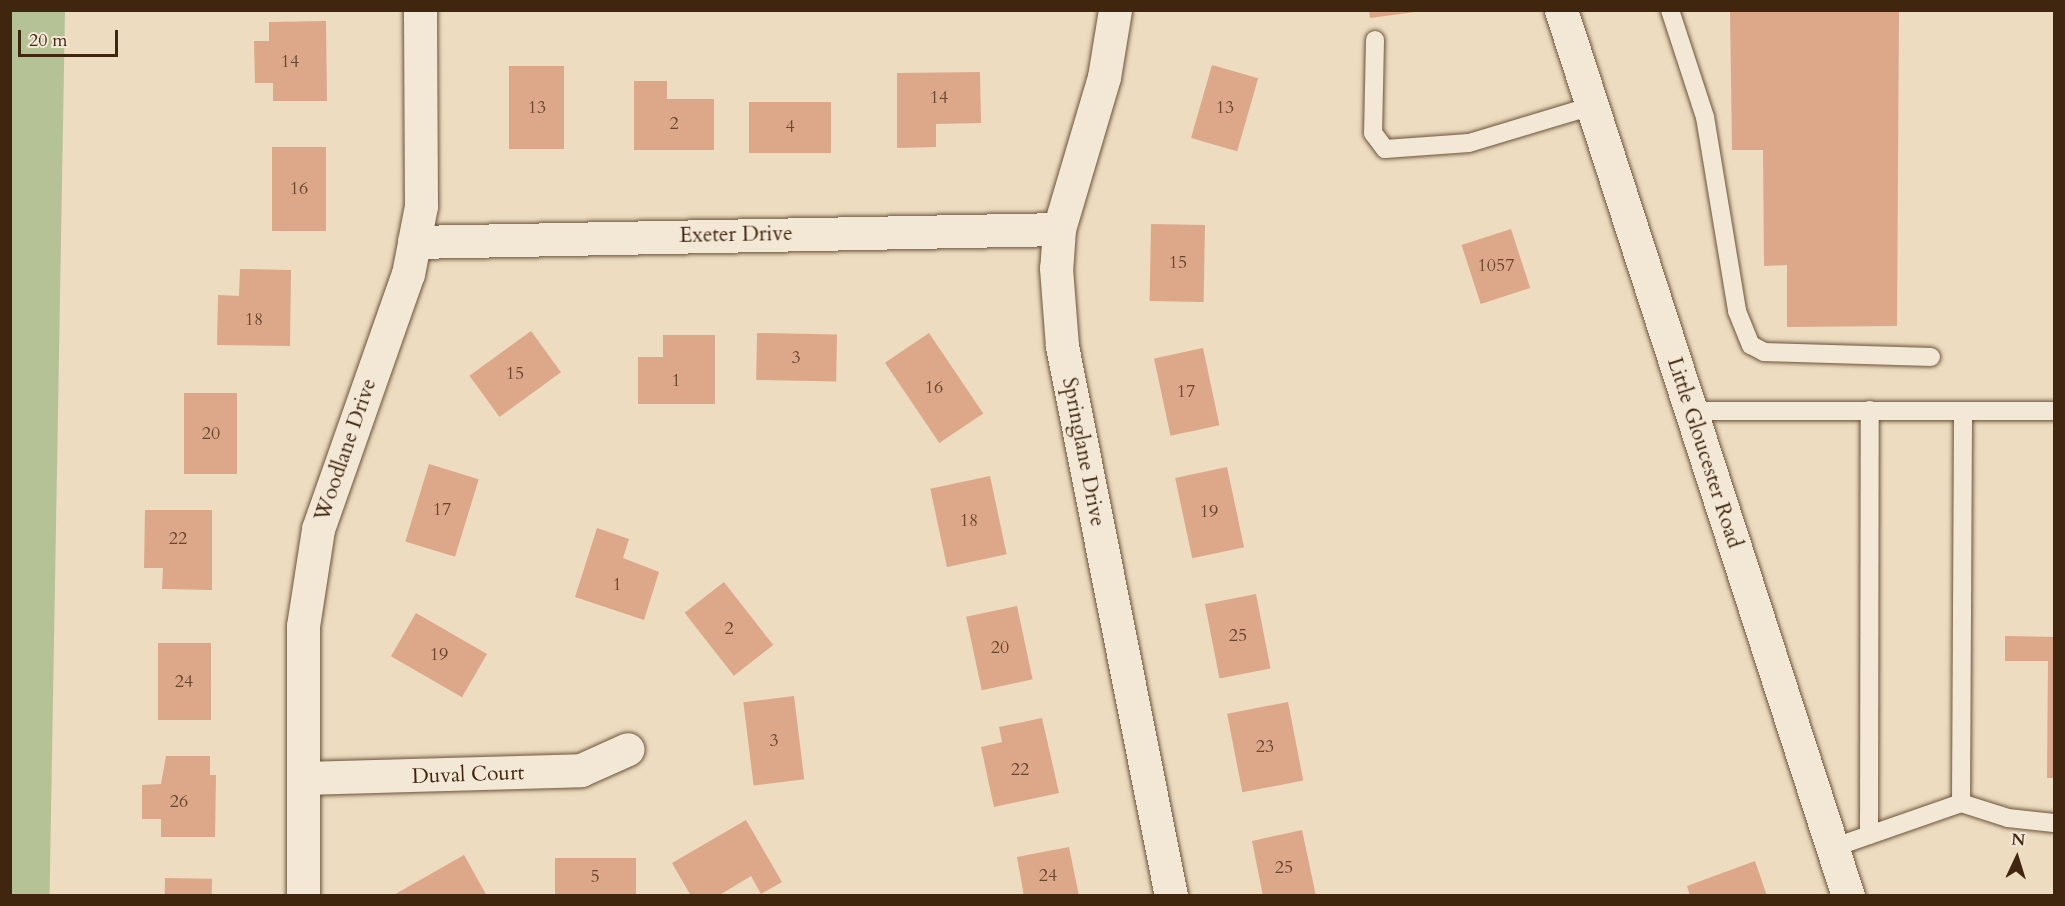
<!DOCTYPE html>
<style>
body{margin:0}
#map{position:relative;width:2065px;height:906px;overflow:hidden;background:#eddcc0;font-family:Cardo,serif}
div>[style]{position:absolute}
.green>*{inset:0;background:#b4c296;transform-origin:0 0}
.building>*{inset:0;background:#dda78a;transform-origin:0 0}
.roads{filter:drop-shadow(0 0 2px #6b543a) drop-shadow(0 0 2px #6b543a)}
.service>*{height:18px;margin:-9px;padding:0 9px;transform-origin:9px;border-radius:9px;background:#f3e8d6}
.minor>*{height:33px;margin:-16.5px;padding:0 16.5px;transform-origin:16.5px;border-radius:16.5px;background:#f3e8d6}
.tertiary>*{height:33px;margin:-16.5px;padding:0 16.5px;transform-origin:16.5px;border-radius:16.5px;background:#f3e8d6}
span{translate:-50% -50%;white-space:nowrap;text-align:center;line-height:1.15;-webkit-text-stroke:4.5px #f3e8d6;paint-order:stroke}
.number-label{font-size:18px;color:#67462d}
.number-label span{-webkit-text-stroke-width:0}
.street-label{font-size:21px;color:#40260e}
.frame{position:absolute;inset:0;border:12px solid #40260e;pointer-events:none}
.north{position:absolute;left:1987px;top:828px;width:60px;height:60px;-webkit-text-stroke:4px #f3e8d6;paint-order:stroke;rotate:4deg;font-size:16px;font-weight:700;line-height:24px;text-align:center;color:#40260e}
.north::after{content:'';display:block;margin:auto;width:21px;height:27px;background:#40260e;clip-path:polygon(50% 0,100% 100%,50% 72%,0 100%)}
.scale{position:absolute;left:18px;top:30px;width:100px;height:27px;box-sizing:border-box;border:3px solid #40260e;border-top:0;padding-left:8px;font-size:18px;line-height:21px;white-space:nowrap;color:#40260e;-webkit-text-stroke:4px #f3e8d6;paint-order:stroke}
</style>
<div id="map">
<div class="green">
<i style="left:11px;top:10px;width:54px;height:885px;rotate:1deg"></i>
</div>
<div class="building">
<i style="clip-path:polygon(1369px 10px,1415px 10px,1415px 12px,1370px 18px)"></i>
<i style="clip-path:polygon(1730px 10px,1899px 10px,1897px 326px,1787px 327px,1787px 265px,1764px 266px,1763px 150px,1732px 150px)"></i>
<i style="clip-path:polygon(326px 21px,327px 101px,273px 101px,273px 83px,255px 83px,254px 41px,269px 41px,269px 22px)"></i>
<i style="left:1212px;top:65px;width:48px;height:76px;rotate:16deg"></i>
<i style="left:509px;top:66px;width:55px;height:83px"></i>
<i style="clip-path:polygon(980px 72px,981px 123px,936px 124px,936px 147px,897px 148px,897px 73px)"></i>
<i style="clip-path:polygon(634px 81px,667px 81px,667px 99px,714px 99px,714px 150px,634px 150px)"></i>
<i style="left:749px;top:102px;width:82px;height:51px"></i>
<i style="left:272px;top:147px;width:54px;height:84px"></i>
<i style="left:1151px;top:224px;width:54px;height:77px;rotate:1deg"></i>
<i style="left:1511px;top:229px;width:62px;height:52px;rotate:72deg"></i>
<i style="clip-path:polygon(240px 269px,291px 270px,290px 346px,217px 345px,218px 295px,239px 296px)"></i>
<i style="left:531px;top:331px;width:51px;height:76px;rotate:54deg"></i>
<i style="left:757px;top:333px;width:80px;height:47px;rotate:1deg"></i>
<i style="left:929px;top:333px;width:97px;height:53px;rotate:56deg"></i>
<i style="clip-path:polygon(663px 335px,715px 335px,715px 404px,638px 404px,638px 357px,663px 357px)"></i>
<i style="left:1203px;top:348px;width:79px;height:50px;rotate:78deg"></i>
<i style="left:184px;top:393px;width:53px;height:81px"></i>
<i style="left:429px;top:464px;width:52px;height:81px;rotate:17deg"></i>
<i style="left:1227px;top:467px;width:82px;height:53px;rotate:78deg"></i>
<i style="left:990px;top:476px;width:80px;height:61px;rotate:78deg"></i>
<i style="clip-path:polygon(145px 510px,212px 510px,212px 590px,162px 589px,163px 568px,144px 568px)"></i>
<i style="clip-path:polygon(597px 528px,629px 539px,623px 558px,659px 572px,644px 620px,575px 597px)"></i>
<i style="left:724px;top:582px;width:80px;height:50px;rotate:52deg"></i>
<i style="left:1256px;top:594px;width:76px;height:52px;rotate:79deg"></i>
<i style="left:1017px;top:606px;width:75px;height:52px;rotate:78deg"></i>
<i style="left:416px;top:613px;width:82px;height:50px;rotate:30deg"></i>
<i style="clip-path:polygon(2005px 636px,2054px 637px,2054px 778px,2047px 778px,2048px 661px,2005px 661px)"></i>
<i style="left:158px;top:643px;width:53px;height:77px"></i>
<i style="left:794px;top:696px;width:84px;height:51px;rotate:83deg"></i>
<i style="left:1288px;top:702px;width:80px;height:62px;rotate:79deg"></i>
<i style="clip-path:polygon(1042px 718px,1059px 793px,994px 807px,981px 747px,1002px 742px,999px 727px)"></i>
<i style="clip-path:polygon(166px 756px,210px 756px,210px 775px,216px 775px,215px 837px,161px 837px,161px 819px,142px 819px,142px 785px,161px 784px)"></i>
<i style="clip-path:polygon(746px 820px,782px 882px,761px 894px,751px 876px,718px 896px,691px 896px,672px 863px)"></i>
<i style="clip-path:polygon(1302px 830px,1316px 896px,1263px 896px,1252px 841px)"></i>
<i style="clip-path:polygon(1069px 847px,1079px 896px,1024px 896px,1017px 857px)"></i>
<i style="clip-path:polygon(464px 855px,487px 896px,392px 896px)"></i>
<i style="left:555px;top:858px;width:81px;height:38px"></i>
<i style="clip-path:polygon(1755px 861px,1767px 896px,1690px 896px,1687px 886px)"></i>
<i style="left:165px;top:878px;width:47px;height:18px;rotate:1deg"></i>
</div>
<div class="roads">
<div class="service">
<i style="left:1670px;top:10px;width:113px;rotate:71.9deg"></i>
<i style="left:1705px;top:117px;width:197px;rotate:80.6deg"></i>
<i style="left:1737px;top:311px;width:37px;rotate:68deg"></i>
<i style="left:1751px;top:345px;width:15px;rotate:28deg"></i>
<i style="left:1764px;top:352px;width:167px;rotate:1.7deg"></i>
<i style="left:1375px;top:40px;width:93px;rotate:91.2deg"></i>
<i style="left:1373px;top:133px;width:20px;rotate:53deg"></i>
<i style="left:1385px;top:149px;width:84px;rotate:-4.1deg"></i>
<i style="left:1469px;top:143px;width:128px;rotate:-16.7deg"></i>
<i style="left:1691px;top:411px;width:363px"></i>
<i style="left:1961px;top:803px;width:49px;rotate:17.7deg"></i>
<i style="left:2008px;top:818px;width:46px;rotate:6.2deg"></i>
<i style="left:1869px;top:835px;width:425px;rotate:-89.9deg"></i>
<i style="left:1832px;top:848px;width:137px;rotate:-19.2deg"></i>
<i style="left:1961px;top:803px;width:392px;rotate:-89.7deg"></i>
</div>
<div class="minor">
<i style="left:1115px;top:10px;width:68px;rotate:99.3deg"></i>
<i style="left:1104px;top:77px;width:159px;rotate:106.5deg"></i>
<i style="left:1059px;top:229px;width:39px;rotate:94deg"></i>
<i style="left:1056px;top:268px;width:78px;rotate:85.6deg"></i>
<i style="left:1062px;top:346px;width:561px;rotate:78.79deg"></i>
<i style="left:414px;top:242px;width:645px;rotate:-1.15deg"></i>
<i style="left:303px;top:778px;width:278px;rotate:-1.6deg"></i>
<i style="left:581px;top:770px;width:51px;rotate:-24.1deg"></i>
<i style="left:303px;top:896px;width:270px;rotate:-90deg"></i>
<i style="left:303px;top:626px;width:98px;rotate:-81.2deg"></i>
<i style="left:318px;top:529px;width:270px;rotate:-70.6deg"></i>
<i style="left:408px;top:274px;width:33px;rotate:-79deg"></i>
<i style="left:414px;top:242px;width:37px;rotate:-79deg"></i>
<i style="left:421px;top:206px;width:196px;rotate:-90.3deg"></i>
</div>
<div class="tertiary">
<i style="left:1561px;top:10px;width:931px;rotate:72.05deg"></i>
</div>
</div>
<div class="number-label">
<span style="left:290px;top:62px">14</span>
<span style="left:939px;top:98px">14</span>
<span style="left:537px;top:108px">13</span>
<span style="left:1225px;top:108px">13</span>
<span style="left:674px;top:124px">2</span>
<span style="left:790px;top:127px">4</span>
<span style="left:299px;top:189px">16</span>
<span style="left:1178px;top:263px">15</span>
<span style="left:1496px;top:266px">1057</span>
<span style="left:254px;top:320px">18</span>
<span style="left:796px;top:358px">3</span>
<span style="left:515px;top:374px">15</span>
<span style="left:676px;top:381px">1</span>
<span style="left:934px;top:388px">16</span>
<span style="left:1186px;top:392px">17</span>
<span style="left:211px;top:434px">20</span>
<span style="left:442px;top:510px">17</span>
<span style="left:1209px;top:512px">19</span>
<span style="left:969px;top:521px">18</span>
<span style="left:178px;top:539px">22</span>
<span style="left:617px;top:585px">1</span>
<span style="left:729px;top:629px">2</span>
<span style="left:1238px;top:636px">25</span>
<span style="left:1000px;top:648px">20</span>
<span style="left:439px;top:655px">19</span>
<span style="left:184px;top:682px">24</span>
<span style="left:774px;top:741px">3</span>
<span style="left:1265px;top:747px">23</span>
<span style="left:1020px;top:770px">22</span>
<span style="left:179px;top:802px">26</span>
<span style="left:1284px;top:868px">25</span>
<span style="left:1048px;top:876px">24</span>
<span style="left:595px;top:877px">5</span>
</div>
<div class="street-label">
<span style="left:736px;top:235px;rotate:-1deg">Exeter Drive</span>
<span style="left:346px;top:450px;rotate:-71deg">Woodlane Drive</span>
<span style="left:1083px;top:452px;rotate:79deg">Springlane Drive</span>
<span style="left:1704px;top:453px;rotate:72deg">Little Gloucester Road</span>
<span style="left:468px;top:775px;rotate:-2deg">Duval Court</span>
</div>
<div class="frame"></div>
<div class="north">N</div>
<div class="scale">20 m</div>
</div>
